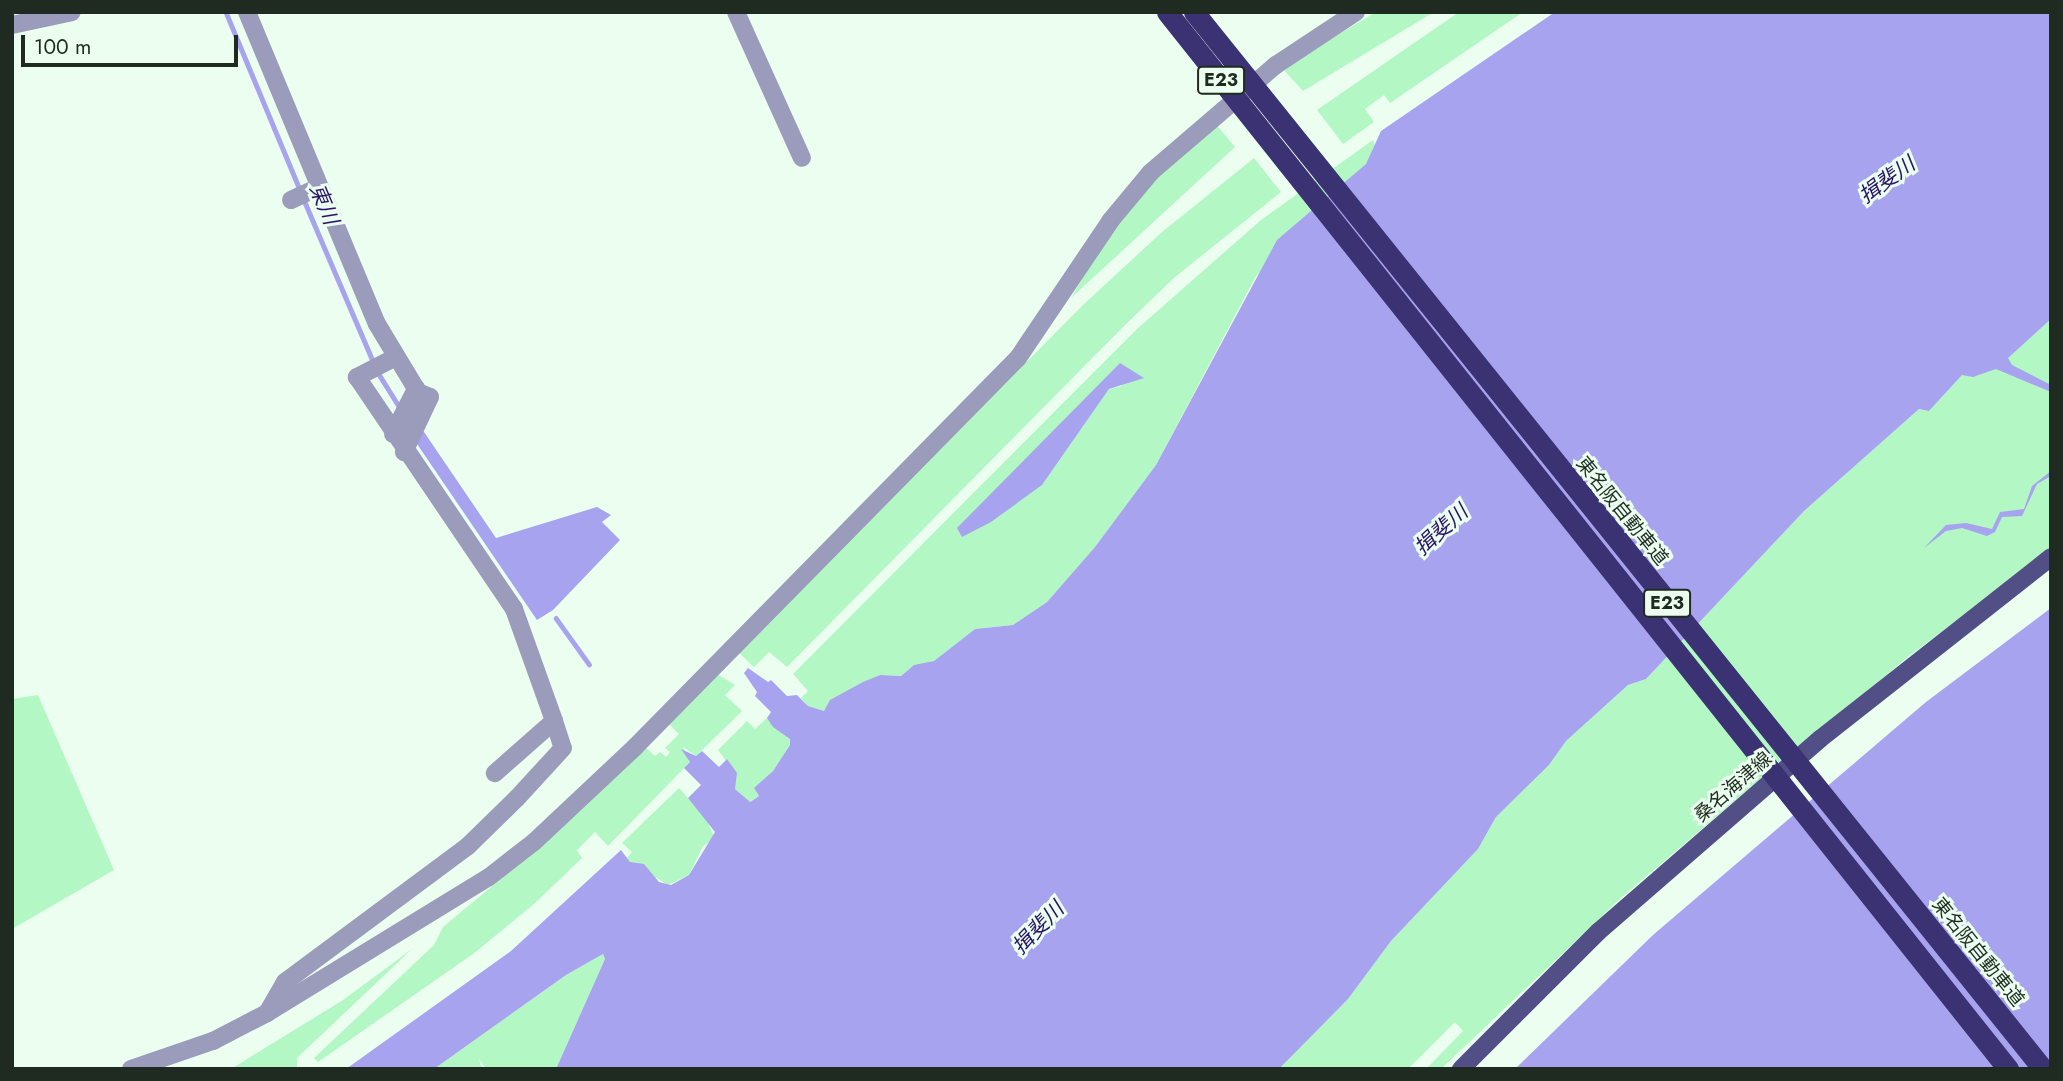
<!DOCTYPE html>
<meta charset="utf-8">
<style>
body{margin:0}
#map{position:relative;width:2063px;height:1081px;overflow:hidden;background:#ebfeef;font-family:Jost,"Noto Sans JP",sans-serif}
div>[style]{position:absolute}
.green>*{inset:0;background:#b3f8c4}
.water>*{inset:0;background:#a7a3ee}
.stream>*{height:4.5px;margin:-2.25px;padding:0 2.25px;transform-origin:2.25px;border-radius:2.25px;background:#a7a3ee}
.minor>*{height:18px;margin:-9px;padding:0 9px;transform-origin:9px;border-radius:9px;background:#9b9bbc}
.major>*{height:18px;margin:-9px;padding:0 9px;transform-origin:9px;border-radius:9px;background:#524e86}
.highway-bridge>*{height:21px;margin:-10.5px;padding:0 10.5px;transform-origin:10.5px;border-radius:10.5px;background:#3a3272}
span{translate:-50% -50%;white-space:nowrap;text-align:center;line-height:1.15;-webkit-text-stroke:6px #ebfeef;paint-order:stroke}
.shield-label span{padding:2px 5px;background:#ebfeef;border:2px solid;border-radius:5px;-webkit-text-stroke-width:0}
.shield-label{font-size:18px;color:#1f2b21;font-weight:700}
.street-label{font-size:19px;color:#1f2b21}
.water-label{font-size:21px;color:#291369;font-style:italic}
.frame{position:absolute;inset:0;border:14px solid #1f2b21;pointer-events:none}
.scale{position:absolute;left:21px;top:35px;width:217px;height:32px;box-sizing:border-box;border:4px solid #1f2b21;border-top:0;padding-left:9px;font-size:21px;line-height:24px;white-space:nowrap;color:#1f2b21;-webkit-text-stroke:5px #ebfeef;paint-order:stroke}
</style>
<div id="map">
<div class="green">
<i style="clip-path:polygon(1376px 12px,1434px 12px,1303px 91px,1282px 68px)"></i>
<i style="clip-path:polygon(1459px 12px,1523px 12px,1390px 103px,1384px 95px,1365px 109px,1374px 122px,1343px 144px,1317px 110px)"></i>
<i style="clip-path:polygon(1215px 123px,1235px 147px,1071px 298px,1102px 245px,1133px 205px,1166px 167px)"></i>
<i style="clip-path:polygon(evenodd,1373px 140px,1376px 148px,1366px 164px,1256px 276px,1156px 465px,1095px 547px,1047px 602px,1013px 625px,975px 629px,934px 661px,910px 668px,901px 676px,880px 675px,833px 699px,824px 711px,808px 706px,801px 698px,808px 691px,793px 674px,1053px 413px,1137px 329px,1261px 220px,1373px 140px,1120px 363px,1122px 386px,1109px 389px,1042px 485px,1005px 510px,1120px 363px)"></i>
<i style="clip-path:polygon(1254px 158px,1281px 192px,1175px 277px,1125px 325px,787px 667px,769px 652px,754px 667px,738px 652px,1085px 303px,1162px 232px)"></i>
<i style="clip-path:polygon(2051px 319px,2051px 549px,1908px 657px,1737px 799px,1621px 898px,1441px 1069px,1426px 1069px,1463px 1031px,1455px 1022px,1408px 1069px,1279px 1069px,1348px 999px,1391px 941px,1478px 849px,1496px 817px,1549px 765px,1566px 741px,1628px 685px,1646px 679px,1804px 511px,1919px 409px,1929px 411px,1962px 375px,1979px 375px,2001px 364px)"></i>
<i style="clip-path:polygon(717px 674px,735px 685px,725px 695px,742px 711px,696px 756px,683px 747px,690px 762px,608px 846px,595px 832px,577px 850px,582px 858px,534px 904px,473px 954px,318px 1062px,314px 1058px,434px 945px,443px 927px,538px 848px,645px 747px,655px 756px,660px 752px,666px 757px,670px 752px,665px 748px,679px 734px,668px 723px)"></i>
<i style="clip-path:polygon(38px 695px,114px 870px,12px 929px,12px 699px)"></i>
<i style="clip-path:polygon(767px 718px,790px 739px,790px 745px,773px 771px,754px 788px,759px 796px,749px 802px,735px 789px,734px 771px,718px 750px,747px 721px,755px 729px)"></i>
<i style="clip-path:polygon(679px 788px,706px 818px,715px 839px,703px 846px,689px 875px,668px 885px,630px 862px,627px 858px,632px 852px,622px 843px)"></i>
<i style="clip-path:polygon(412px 949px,297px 1058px,297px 1069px,231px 1069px,343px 1000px)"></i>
<i style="clip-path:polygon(603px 954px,605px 959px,556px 1069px,486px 1069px,479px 1059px,482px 1069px,434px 1069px,566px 975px)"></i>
</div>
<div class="water">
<i style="clip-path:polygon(1555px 12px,2051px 12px,2051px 319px,2008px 358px,2012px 365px,2051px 385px,2051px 392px,1996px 369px,1973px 377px,1962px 375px,1929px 411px,1919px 409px,1804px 511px,1646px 679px,1628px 685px,1566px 741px,1549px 765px,1496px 817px,1478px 849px,1391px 941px,1348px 999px,1279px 1069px,556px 1069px,605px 959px,603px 954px,566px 975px,434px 1069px,346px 1069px,511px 951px,621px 850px,630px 862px,644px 864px,659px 882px,671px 885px,689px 875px,715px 832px,688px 798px,701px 785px,684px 768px,690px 762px,681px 749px,696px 756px,702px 751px,719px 767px,727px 759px,737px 773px,735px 789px,750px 802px,759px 796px,754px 788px,773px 771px,790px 745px,790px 739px,773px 727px,767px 718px,771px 712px,755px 696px,757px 692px,744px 673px,748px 668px,768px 682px,771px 680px,787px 696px,797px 695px,808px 706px,824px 711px,830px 700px,863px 682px,880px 675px,901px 676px,914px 665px,934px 661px,975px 629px,1013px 625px,1047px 602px,1095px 547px,1156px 465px,1277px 240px,1366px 164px,1381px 131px)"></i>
<i style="clip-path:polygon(1120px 363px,1144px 378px,1109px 389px,1042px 485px,991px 522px,962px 537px,957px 528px)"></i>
<i style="clip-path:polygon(422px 429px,496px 538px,597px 507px,611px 515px,602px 522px,620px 540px,553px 610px,537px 620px,415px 441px)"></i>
<i style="clip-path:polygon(2051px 471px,2051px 476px,2037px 484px,2022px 516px,2002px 517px,1995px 532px,1987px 536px,1962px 528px,1946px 531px,1924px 548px,1946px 525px,1966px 523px,1992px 529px,2000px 512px,2024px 509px,2032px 486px)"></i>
<i style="clip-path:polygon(2051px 608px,2051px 1069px,1515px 1069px,1653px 935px,1926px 702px)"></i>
</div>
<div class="stream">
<i style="left:226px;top:12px;width:195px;rotate:67.4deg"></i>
<i style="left:304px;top:200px;width:177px;rotate:66.8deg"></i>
<i style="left:377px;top:371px;width:40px;rotate:58deg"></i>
<i style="left:556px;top:618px;width:57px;rotate:54.3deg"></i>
</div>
<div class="minor">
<i style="left:247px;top:12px;width:338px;rotate:67.4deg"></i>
<i style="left:377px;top:324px;width:79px;rotate:58.9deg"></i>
<i style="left:418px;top:392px;width:13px;rotate:23deg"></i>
<i style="left:430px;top:397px;width:61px;rotate:115.3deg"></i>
<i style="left:736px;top:12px;width:160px;rotate:65.7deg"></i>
<i style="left:12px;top:25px;width:61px;rotate:-12.2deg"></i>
<i style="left:291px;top:200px;width:31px;rotate:-25deg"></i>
<i style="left:394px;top:358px;width:42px;rotate:152.8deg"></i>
<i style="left:357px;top:377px;width:280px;rotate:55.9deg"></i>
<i style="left:514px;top:609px;width:119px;rotate:70.3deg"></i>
<i style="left:554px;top:721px;width:79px;rotate:138.6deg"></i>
<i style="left:393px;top:434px;width:51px;rotate:-62.9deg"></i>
<i style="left:554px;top:721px;width:28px;rotate:72deg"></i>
<i style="left:563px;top:748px;width:68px;rotate:132.6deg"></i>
<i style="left:517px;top:798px;width:69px;rotate:135.6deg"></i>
<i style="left:468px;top:846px;width:228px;rotate:143.4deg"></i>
<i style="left:285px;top:982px;width:36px;rotate:120deg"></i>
<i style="left:267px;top:1013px;width:260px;rotate:-31.5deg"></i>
<i style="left:489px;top:877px;width:57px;rotate:-37.9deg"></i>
<i style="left:534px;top:842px;width:139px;rotate:-43.2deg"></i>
<i style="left:635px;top:747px;width:546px;rotate:-45.45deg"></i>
<i style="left:1018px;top:358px;width:166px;rotate:-56deg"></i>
<i style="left:1111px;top:220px;width:62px;rotate:-50.2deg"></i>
<i style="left:1151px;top:172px;width:165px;rotate:-40.6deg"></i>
<i style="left:1276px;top:65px;width:96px;rotate:-33.5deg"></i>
<i style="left:131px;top:1069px;width:87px;rotate:-18.9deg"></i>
<i style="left:213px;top:1041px;width:61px;rotate:-27.4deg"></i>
</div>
<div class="major">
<i style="left:1461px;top:1069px;width:194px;rotate:-45deg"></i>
<i style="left:1598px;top:932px;width:294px;rotate:-41deg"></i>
<i style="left:1820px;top:739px;width:294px;rotate:-38.2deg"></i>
</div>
<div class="highway-bridge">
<i style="left:1167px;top:12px;width:1351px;rotate:51.49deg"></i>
<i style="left:1194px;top:12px;width:1356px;rotate:51.23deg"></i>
</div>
<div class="shield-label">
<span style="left:1221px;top:80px">E23</span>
<span style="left:1667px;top:603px">E23</span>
</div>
<div class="street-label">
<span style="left:1622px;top:511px;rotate:51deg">東名阪自動車道</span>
<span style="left:1733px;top:787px;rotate:-41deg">桑名海津線</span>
<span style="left:1978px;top:952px;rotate:51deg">東名阪自動車道</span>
</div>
<div class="water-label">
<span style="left:1887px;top:180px;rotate:-36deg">揖斐川</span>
<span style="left:324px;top:204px;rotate:67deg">東川</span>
<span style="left:1441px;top:530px;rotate:-42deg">揖斐川</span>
<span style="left:1038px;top:928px;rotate:-46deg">揖斐川</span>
</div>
<div class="frame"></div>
<div class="scale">100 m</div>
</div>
